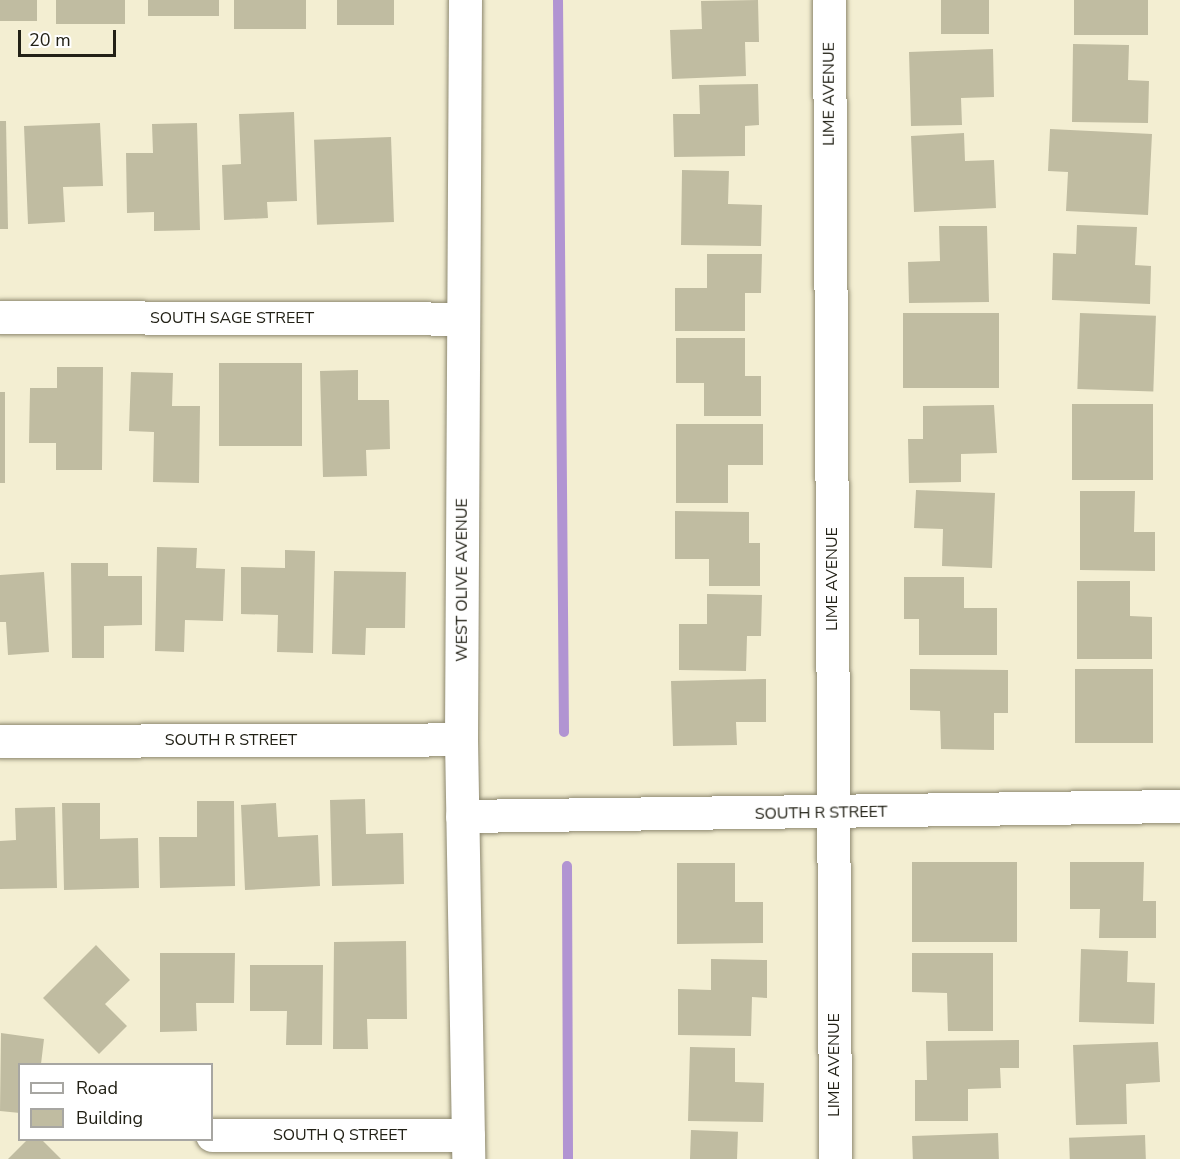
<!DOCTYPE html>
<style>
body{margin:0}
#map{position:relative;width:1180px;height:1159px;overflow:hidden;background:#f3eed2;font-family:"Nunito Sans",sans-serif}
div>[style]{position:absolute}
.stream>*{height:10px;margin:-5px;padding:0 5px;transform-origin:5px;border-radius:5px;background:#b194d2}
.building>*{inset:0;background:#c0bca1;transform-origin:0 0}
.roads{filter:drop-shadow(0 0 2px #8d886f) drop-shadow(0 0 2px #8d886f)}
.minor>*{height:33px;margin:-16.5px;padding:0 16.5px;transform-origin:16.5px;border-radius:16.5px;background:#fff}
.tertiary>*{height:33px;margin:-16.5px;padding:0 16.5px;transform-origin:16.5px;border-radius:16.5px;background:#fff}
span{translate:-50% -50%;white-space:nowrap;text-align:center;line-height:1.15;-webkit-text-stroke:4.5px #fff;paint-order:stroke}
.street-label{font-size:16px;color:#222116}
.legend{position:absolute;left:18px;top:1063px;width:195px;height:78px;box-sizing:border-box;background:#fff;border:2px solid #a7a6a2;margin:0;padding:8px 10px;list-style:none;font-size:18px;color:#222116}
.legend li{display:flex;align-items:center;gap:12px;height:30px}
.legend b{width:30px;border:2px solid #a7a6a2}
.scale{position:absolute;left:18px;top:30px;width:98px;height:27px;box-sizing:border-box;border:3px solid #222116;border-top:0;padding-left:8px;font-size:18px;line-height:21px;white-space:nowrap;color:#222116;-webkit-text-stroke:4px #fff;paint-order:stroke}
</style>
<div id="map">
<div class="stream">
<i style="left:558px;top:0;width:732px;rotate:89.53deg"></i>
<i style="left:567px;top:866px;width:293px;rotate:89.8deg"></i>
</div>
<div class="building">
<i style="left:0;top:0;width:37px;height:21px"></i>
<i style="left:56px;top:0;width:69px;height:24px"></i>
<i style="left:148px;top:0;width:71px;height:16px"></i>
<i style="left:234px;top:0;width:72px;height:29px"></i>
<i style="left:337px;top:0;width:57px;height:25px"></i>
<i style="clip-path:polygon(758px 0,759px 42px,745px 42px,746px 76px,672px 79px,670px 30px,702px 29px,701px 1px)"></i>
<i style="left:941px;top:0;width:48px;height:34px"></i>
<i style="left:1074px;top:0;width:74px;height:35px"></i>
<i style="clip-path:polygon(1073px 44px,1129px 45px,1128px 80px,1149px 81px,1148px 123px,1072px 122px)"></i>
<i style="clip-path:polygon(993px 49px,994px 97px,961px 98px,962px 125px,911px 126px,909px 52px)"></i>
<i style="clip-path:polygon(758px 84px,759px 125px,745px 126px,745px 156px,674px 157px,673px 114px,700px 114px,699px 85px)"></i>
<i style="clip-path:polygon(294px 112px,297px 201px,267px 202px,268px 218px,224px 220px,222px 165px,241px 164px,239px 114px)"></i>
<i style="clip-path:polygon(0 121px,6px 121px,8px 229px,0 229px)"></i>
<i style="clip-path:polygon(100px 123px,103px 186px,63px 187px,65px 222px,28px 224px,24px 126px)"></i>
<i style="clip-path:polygon(197px 123px,200px 230px,154px 231px,154px 212px,127px 213px,126px 153px,153px 153px,152px 124px)"></i>
<i style="clip-path:polygon(1050px 129px,1152px 134px,1148px 215px,1066px 211px,1068px 172px,1048px 171px)"></i>
<i style="clip-path:polygon(964px 133px,965px 161px,994px 160px,996px 208px,914px 212px,911px 136px)"></i>
<i style="left:391px;top:137px;width:85px;height:77px;rotate:88deg"></i>
<i style="clip-path:polygon(682px 170px,729px 171px,728px 204px,762px 205px,761px 246px,681px 245px)"></i>
<i style="clip-path:polygon(1077px 225px,1137px 227px,1135px 265px,1151px 266px,1150px 304px,1052px 300px,1053px 253px,1076px 254px)"></i>
<i style="clip-path:polygon(939px 226px,987px 226px,989px 302px,909px 303px,908px 262px,940px 261px)"></i>
<i style="clip-path:polygon(707px 254px,762px 254px,761px 293px,745px 293px,745px 331px,675px 331px,675px 288px,707px 288px)"></i>
<i style="left:903px;top:313px;width:96px;height:75px"></i>
<i style="left:1080px;top:313px;width:76px;height:76px;rotate:2deg"></i>
<i style="clip-path:polygon(676px 338px,745px 338px,745px 376px,761px 376px,761px 416px,704px 416px,704px 383px,676px 383px)"></i>
<i style="left:219px;top:363px;width:83px;height:83px"></i>
<i style="clip-path:polygon(57px 367px,103px 367px,102px 470px,56px 470px,56px 443px,29px 443px,30px 388px,57px 388px)"></i>
<i style="clip-path:polygon(358px 370px,358px 400px,389px 400px,390px 449px,366px 450px,367px 476px,323px 477px,320px 371px)"></i>
<i style="clip-path:polygon(131px 372px,173px 373px,172px 406px,200px 406px,199px 483px,153px 482px,154px 432px,129px 431px)"></i>
<i style="left:0;top:392px;width:5px;height:91px"></i>
<i style="left:1072px;top:404px;width:81px;height:76px"></i>
<i style="clip-path:polygon(994px 405px,997px 453px,961px 454px,961px 482px,909px 483px,908px 439px,923px 439px,923px 406px)"></i>
<i style="clip-path:polygon(676px 424px,763px 424px,763px 465px,728px 465px,728px 503px,676px 503px)"></i>
<i style="clip-path:polygon(916px 490px,995px 493px,992px 568px,942px 566px,943px 529px,914px 528px)"></i>
<i style="clip-path:polygon(1080px 491px,1135px 491px,1134px 532px,1155px 532px,1155px 571px,1080px 570px)"></i>
<i style="clip-path:polygon(675px 511px,749px 512px,749px 543px,760px 543px,760px 586px,709px 586px,709px 559px,675px 559px)"></i>
<i style="clip-path:polygon(157px 547px,197px 548px,196px 568px,225px 569px,223px 621px,185px 620px,184px 652px,155px 651px)"></i>
<i style="clip-path:polygon(285px 550px,315px 551px,313px 653px,277px 652px,278px 615px,241px 614px,241px 567px,285px 568px)"></i>
<i style="clip-path:polygon(71px 563px,108px 563px,108px 576px,142px 576px,142px 625px,104px 626px,104px 658px,72px 658px)"></i>
<i style="clip-path:polygon(334px 571px,406px 572px,405px 628px,366px 628px,365px 655px,332px 654px)"></i>
<i style="clip-path:polygon(44px 572px,49px 652px,8px 655px,6px 622px,0 622px,0 575px)"></i>
<i style="clip-path:polygon(904px 577px,964px 577px,964px 608px,997px 608px,997px 655px,919px 655px,919px 619px,904px 619px)"></i>
<i style="clip-path:polygon(1077px 581px,1130px 581px,1130px 616px,1152px 617px,1152px 659px,1077px 659px)"></i>
<i style="clip-path:polygon(707px 594px,762px 595px,761px 636px,747px 636px,746px 671px,679px 670px,679px 624px,707px 624px)"></i>
<i style="clip-path:polygon(910px 669px,1008px 670px,1008px 713px,994px 713px,994px 750px,941px 749px,940px 711px,910px 710px)"></i>
<i style="left:1075px;top:669px;width:78px;height:74px"></i>
<i style="clip-path:polygon(766px 679px,766px 722px,736px 722px,737px 745px,673px 746px,671px 681px)"></i>
<i style="clip-path:polygon(365px 799px,366px 834px,403px 833px,404px 884px,332px 886px,330px 800px)"></i>
<i style="clip-path:polygon(197px 801px,234px 801px,235px 886px,160px 888px,159px 837px,197px 837px)"></i>
<i style="clip-path:polygon(62px 803px,100px 803px,100px 839px,138px 838px,139px 888px,64px 890px)"></i>
<i style="clip-path:polygon(276px 803px,278px 837px,318px 835px,320px 886px,245px 890px,241px 805px)"></i>
<i style="clip-path:polygon(55px 807px,57px 888px,0 889px,0 841px,16px 840px,15px 808px)"></i>
<i style="left:912px;top:862px;width:105px;height:80px"></i>
<i style="clip-path:polygon(1070px 862px,1144px 862px,1143px 901px,1156px 901px,1156px 938px,1099px 938px,1100px 909px,1070px 909px)"></i>
<i style="clip-path:polygon(677px 863px,735px 863px,735px 902px,763px 902px,763px 943px,677px 944px)"></i>
<i style="clip-path:polygon(406px 941px,407px 1019px,367px 1019px,368px 1049px,333px 1049px,334px 942px)"></i>
<i style="clip-path:polygon(96px 945px,130px 980px,105px 1004px,127px 1026px,99px 1054px,43px 998px)"></i>
<i style="clip-path:polygon(1081px 949px,1128px 951px,1127px 982px,1155px 983px,1154px 1024px,1079px 1022px)"></i>
<i style="clip-path:polygon(160px 953px,235px 953px,234px 1003px,196px 1003px,197px 1031px,160px 1032px)"></i>
<i style="clip-path:polygon(912px 953px,993px 953px,993px 1031px,948px 1031px,947px 993px,912px 992px)"></i>
<i style="clip-path:polygon(711px 959px,767px 960px,767px 998px,752px 997px,751px 1036px,678px 1035px,678px 989px,711px 990px)"></i>
<i style="clip-path:polygon(250px 965px,323px 965px,322px 1045px,286px 1045px,287px 1011px,250px 1011px)"></i>
<i style="clip-path:polygon(1px 1033px,44px 1039px,41px 1064px,20px 1064px,20px 1113px,0 1111px)"></i>
<i style="clip-path:polygon(1019px 1040px,1019px 1068px,1000px 1068px,1001px 1088px,968px 1089px,968px 1121px,915px 1121px,915px 1080px,927px 1080px,926px 1041px)"></i>
<i style="clip-path:polygon(1158px 1042px,1160px 1082px,1126px 1084px,1127px 1124px,1076px 1125px,1073px 1045px)"></i>
<i style="clip-path:polygon(690px 1047px,735px 1048px,735px 1082px,764px 1083px,763px 1122px,688px 1121px)"></i>
<i style="left:691px;top:1130px;width:47px;height:29px;rotate:2deg"></i>
<i style="left:998px;top:1133px;width:26px;height:86px;rotate:88deg"></i>
<i style="left:1145px;top:1135px;width:24px;height:76px;rotate:88deg"></i>
<i style="clip-path:polygon(27px 1140px,42px 1140px,61px 1159px,8px 1159px)"></i>
</div>
<div class="roads">
<div class="minor">
<i style="left:829px;top:0;width:1159px;rotate:89.7deg"></i>
<i style="left:0;top:317px;width:463px;rotate:0.2deg"></i>
<i style="left:0;top:741px;width:461px;rotate:-0.2deg"></i>
<i style="left:462px;top:816px;width:718px;rotate:-0.8deg"></i>
<i style="left:212px;top:1135px;width:256px"></i>
</div>
<div class="tertiary">
<i style="left:465px;top:0;width:739px;rotate:90.31deg"></i>
<i style="left:461px;top:739px;width:420px;rotate:89deg"></i>
</div>
</div>
<div class="street-label">
<span style="left:829px;top:94px;rotate:-90deg">LIME AVENUE</span>
<span style="left:232px;top:318px">SOUTH SAGE STREET</span>
<span style="left:832px;top:579px;rotate:-90deg">LIME AVENUE</span>
<span style="left:462px;top:580px;rotate:-90deg">WEST OLIVE AVENUE</span>
<span style="left:231px;top:740px">SOUTH R STREET</span>
<span style="left:821px;top:813px;rotate:-1deg">SOUTH R STREET</span>
<span style="left:834px;top:1065px;rotate:-90deg">LIME AVENUE</span>
<span style="left:340px;top:1135px">SOUTH Q STREET</span>
</div>
<ul class="legend">
<li><b style="height:8px;background:#fff"></b>Road</li>
<li><b style="height:16px;background:#c0bca1"></b>Building</li>
</ul>
<div class="scale">20 m</div>
</div>
